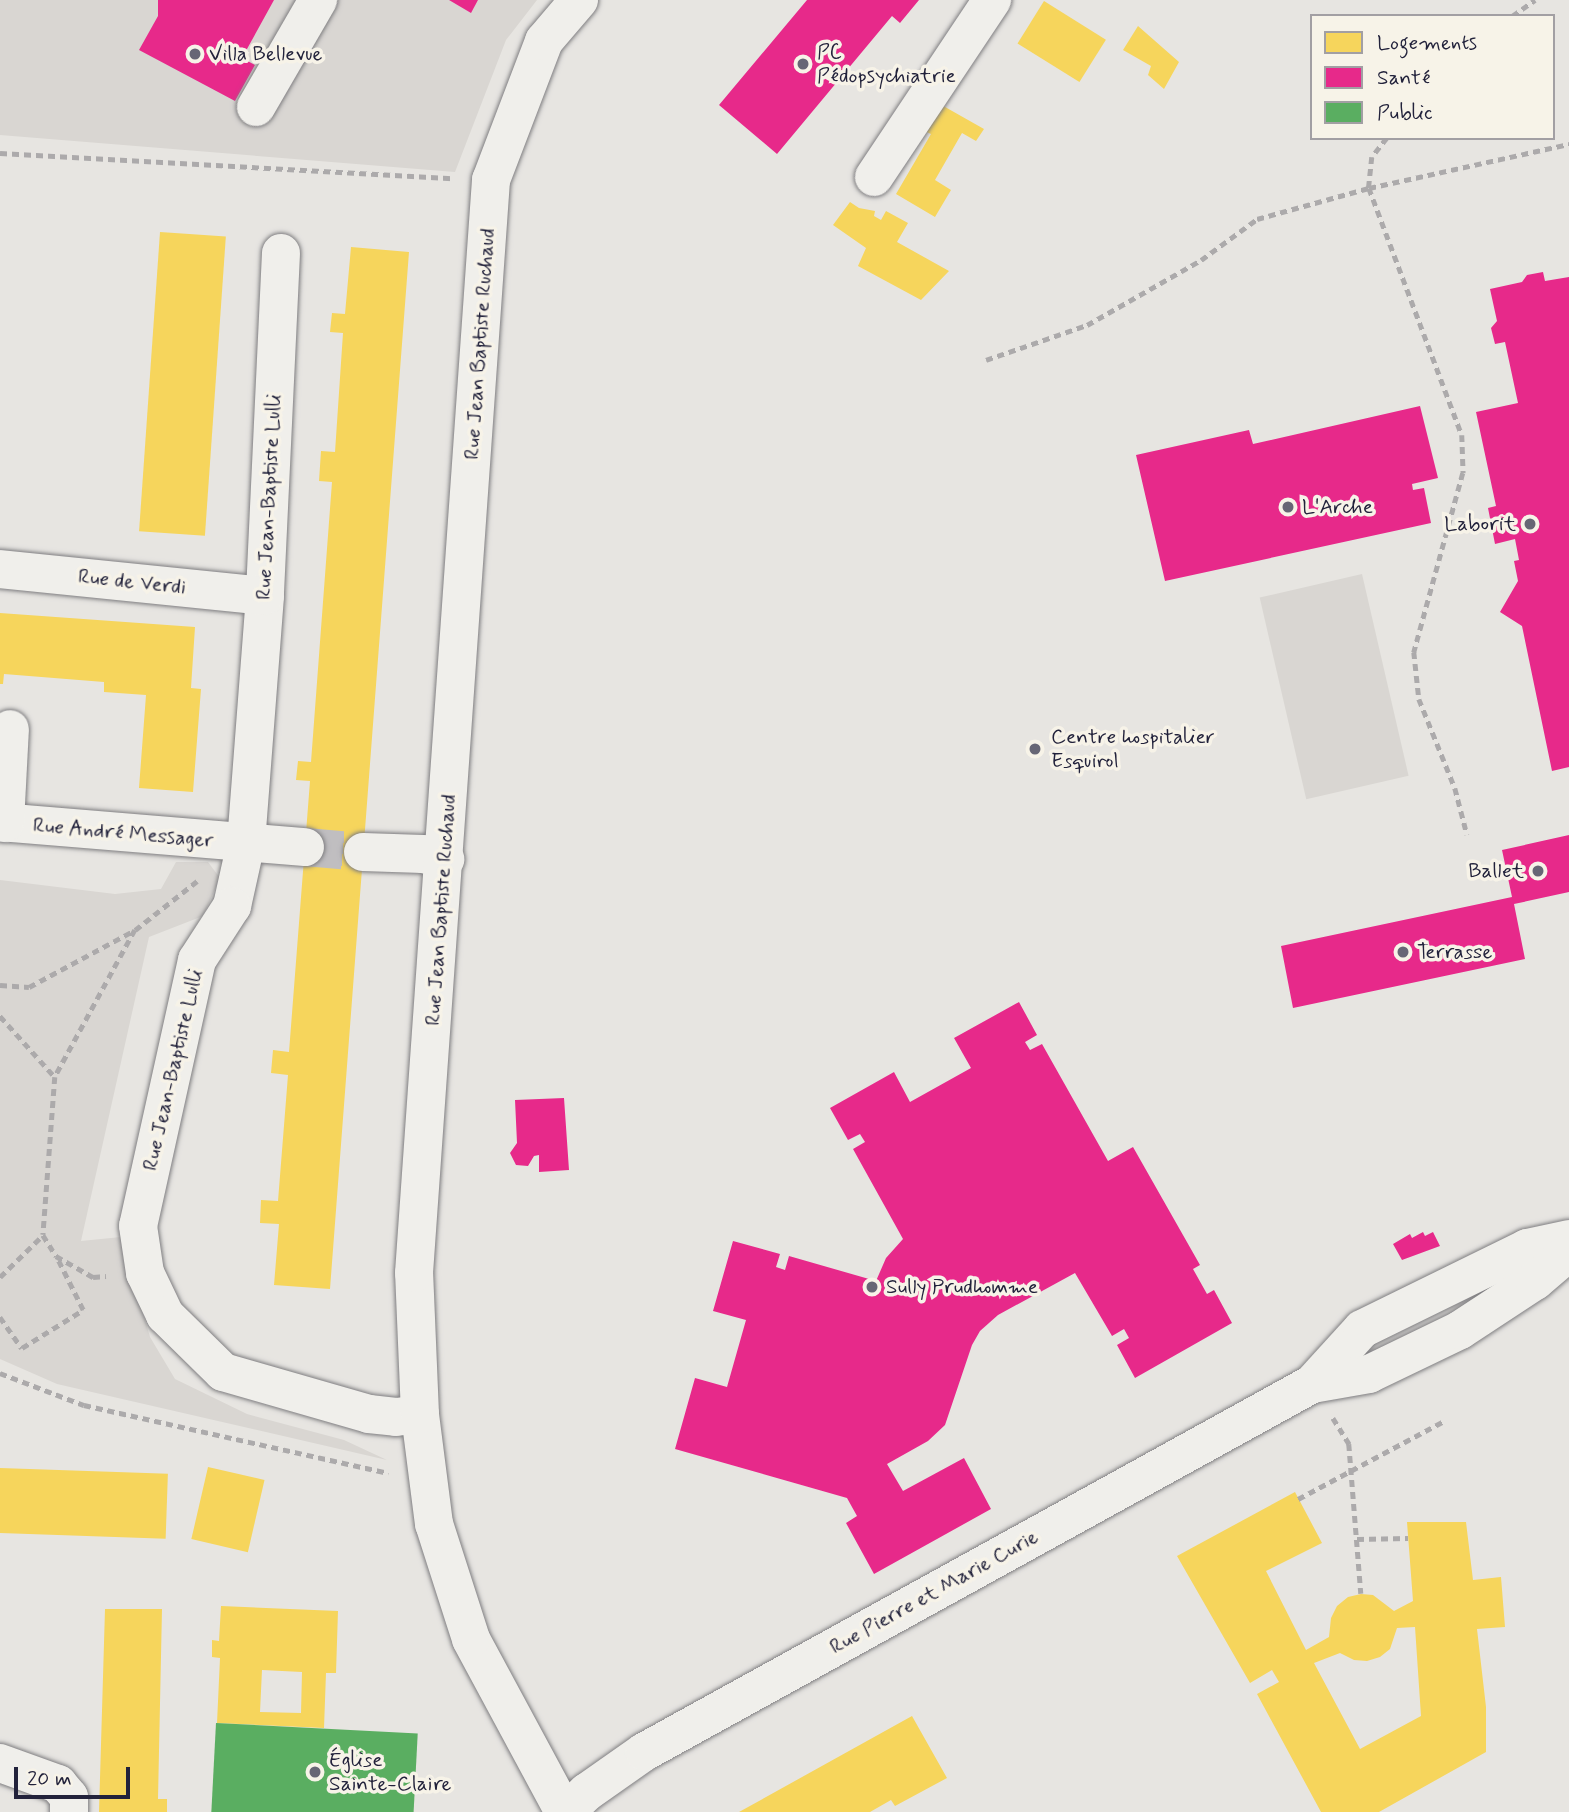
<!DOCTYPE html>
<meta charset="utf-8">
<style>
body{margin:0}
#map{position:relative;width:1569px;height:1812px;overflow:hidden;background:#e7e5e1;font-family:Mynerve,sans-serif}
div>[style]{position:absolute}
.green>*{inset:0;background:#d9d6d2;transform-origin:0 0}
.homes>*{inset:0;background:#f6d55c;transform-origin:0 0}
.health>*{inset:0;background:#e7298a}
.public>*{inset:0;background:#5aae61;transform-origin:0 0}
.minor-tunnel>*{height:38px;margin-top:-19px;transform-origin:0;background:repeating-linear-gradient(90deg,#c0bec0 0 38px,transparent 0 57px)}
.path>*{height:4.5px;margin-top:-2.25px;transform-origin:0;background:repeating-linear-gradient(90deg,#acaaab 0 7px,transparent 0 12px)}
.roads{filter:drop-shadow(0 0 2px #7f7e81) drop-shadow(0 0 2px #7f7e81)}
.minor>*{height:38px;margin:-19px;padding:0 19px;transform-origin:19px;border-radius:19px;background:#f0efeb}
.major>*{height:38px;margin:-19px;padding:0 19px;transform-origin:19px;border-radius:19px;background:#f0efeb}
.dots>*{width:19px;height:19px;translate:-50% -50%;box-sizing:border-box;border:4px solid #f7f3e8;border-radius:50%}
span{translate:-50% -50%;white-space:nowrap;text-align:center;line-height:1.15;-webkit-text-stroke:7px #f7f3e8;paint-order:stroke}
.poi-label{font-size:21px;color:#22223b}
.left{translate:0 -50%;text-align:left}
.right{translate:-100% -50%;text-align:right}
.street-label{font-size:21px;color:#22223b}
.legend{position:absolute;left:1310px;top:14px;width:245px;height:126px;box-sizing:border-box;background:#f7f3e8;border:2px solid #a29fa3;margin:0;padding:9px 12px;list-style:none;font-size:21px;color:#22223b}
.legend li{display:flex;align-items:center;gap:14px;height:35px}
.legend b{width:35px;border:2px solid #a29fa3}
.scale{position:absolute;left:14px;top:1767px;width:116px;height:32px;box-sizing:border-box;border:4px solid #22223b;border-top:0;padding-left:9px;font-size:21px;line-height:24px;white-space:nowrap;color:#22223b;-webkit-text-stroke:5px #f7f3e8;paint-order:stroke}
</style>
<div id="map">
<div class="green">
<i style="clip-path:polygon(0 0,537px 0,506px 40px,455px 172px,0 135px)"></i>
<i style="left:1362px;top:574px;width:207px;height:105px;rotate:77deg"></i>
<i style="clip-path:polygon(176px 862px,208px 862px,220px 878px,203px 916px,149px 937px,81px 1241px,121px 1237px,150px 1337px,175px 1379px,247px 1414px,344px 1440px,387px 1460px,57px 1384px,0 1359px,0 880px,115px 894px,161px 889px)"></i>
</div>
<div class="homes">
<i style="left:1044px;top:1px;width:73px;height:50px;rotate:32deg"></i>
<i style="clip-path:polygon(1138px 26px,1179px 62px,1164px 89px,1148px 75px,1151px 66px,1123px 50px)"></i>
<i style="clip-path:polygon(938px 103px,984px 129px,976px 141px,962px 133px,935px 180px,951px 190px,935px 217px,896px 194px,931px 134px,922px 130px)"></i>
<i style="clip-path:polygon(850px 202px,859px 208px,875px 211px,874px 216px,881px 220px,886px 211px,908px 223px,897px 242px,949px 271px,921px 300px,858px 266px,866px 248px,833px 225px)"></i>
<i style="left:160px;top:232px;width:66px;height:300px;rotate:4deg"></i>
<i style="clip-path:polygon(351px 247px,409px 252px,330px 1289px,274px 1285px,279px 1224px,260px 1223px,261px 1200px,278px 1201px,288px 1075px,271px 1073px,273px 1050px,289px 1052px,310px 781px,296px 780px,298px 761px,311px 762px,332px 482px,319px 481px,321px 451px,335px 452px,343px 333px,330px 332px,332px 313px,345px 314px)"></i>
<i style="clip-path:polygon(0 613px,195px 627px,191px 688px,201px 689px,193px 792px,139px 788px,146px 695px,104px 692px,104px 682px,4px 674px,3px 684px,0 684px)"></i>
<i style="left:208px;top:1467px;width:58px;height:74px;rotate:13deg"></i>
<i style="left:0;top:1468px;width:168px;height:65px;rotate:2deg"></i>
<i style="clip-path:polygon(evenodd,1295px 1492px,1322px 1543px,1266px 1571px,1306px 1650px,1329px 1637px,1331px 1618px,1337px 1606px,1348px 1597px,1361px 1594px,1373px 1595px,1394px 1611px,1413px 1601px,1407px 1522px,1466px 1522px,1473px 1580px,1501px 1577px,1505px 1627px,1477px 1629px,1486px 1707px,1486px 1752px,1379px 1812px,1321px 1812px,1257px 1694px,1279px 1682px,1272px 1670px,1250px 1683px,1177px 1556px,1295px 1492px,1415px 1627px,1421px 1716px,1360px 1749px,1314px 1663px,1340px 1653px,1354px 1660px,1367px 1661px,1380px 1657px,1390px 1649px,1397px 1628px,1415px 1627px)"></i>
<i style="clip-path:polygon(evenodd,221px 1606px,338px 1611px,336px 1673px,326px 1673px,324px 1728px,217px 1723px,220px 1658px,212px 1657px,212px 1640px,219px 1641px,221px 1606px,262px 1670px,302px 1672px,301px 1713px,260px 1712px,262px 1670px)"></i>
<i style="clip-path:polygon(105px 1609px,162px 1609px,158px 1799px,167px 1799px,167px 1812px,99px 1812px)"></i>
<i style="clip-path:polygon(912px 1716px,947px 1778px,895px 1806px,891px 1800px,870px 1812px,739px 1812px)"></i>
</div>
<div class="health">
<i style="clip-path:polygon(158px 0,274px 0,242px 58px,255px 65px,235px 101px,139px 50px,158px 16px)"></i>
<i style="clip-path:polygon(449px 0,478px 0,471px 13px)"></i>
<i style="clip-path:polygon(807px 0,919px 0,900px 23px,892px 16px,777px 154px,719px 105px)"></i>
<i style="clip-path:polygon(1543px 272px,1545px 281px,1569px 277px,1569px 767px,1552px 771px,1522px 626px,1500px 612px,1518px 581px,1514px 561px,1519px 560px,1515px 539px,1495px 544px,1488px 508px,1496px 506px,1476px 412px,1518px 403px,1505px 342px,1495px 344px,1491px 328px,1497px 321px,1490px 289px,1522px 282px,1527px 275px)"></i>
<i style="clip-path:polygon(1420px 406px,1438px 478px,1412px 484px,1413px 490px,1424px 488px,1431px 523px,1165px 581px,1136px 455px,1249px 430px,1253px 444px)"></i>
<i style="clip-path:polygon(1569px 835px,1569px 892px,1514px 904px,1525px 959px,1293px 1008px,1281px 946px,1512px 897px,1502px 850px)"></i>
<i style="clip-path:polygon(1019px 1002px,1037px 1035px,1025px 1042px,1030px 1050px,1042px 1044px,1108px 1161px,1133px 1147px,1200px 1265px,1193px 1269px,1207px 1294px,1214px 1290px,1232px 1323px,1135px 1378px,1117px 1345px,1129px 1338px,1124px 1329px,1112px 1336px,1075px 1273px,998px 1315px,980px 1331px,972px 1345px,945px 1425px,928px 1441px,887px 1464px,903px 1491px,964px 1458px,991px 1509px,874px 1574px,846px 1523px,857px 1516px,847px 1498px,675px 1449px,695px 1378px,727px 1387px,746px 1320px,713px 1311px,733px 1241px,780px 1254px,776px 1267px,785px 1270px,789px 1256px,876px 1281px,886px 1258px,903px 1239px,853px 1149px,865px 1142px,860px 1134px,848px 1140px,830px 1108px,894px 1072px,910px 1102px,971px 1068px,954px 1038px)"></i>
<i style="clip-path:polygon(564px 1098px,569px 1170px,539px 1172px,539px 1155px,534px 1156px,528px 1166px,516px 1165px,510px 1153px,517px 1143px,515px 1100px)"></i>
<i style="clip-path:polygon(1423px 1232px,1425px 1236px,1433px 1232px,1440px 1246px,1402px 1260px,1393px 1244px,1410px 1234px,1412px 1238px)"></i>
</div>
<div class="public">
<i style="left:216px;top:1723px;width:202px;height:89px;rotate:3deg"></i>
</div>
<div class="minor-tunnel">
<i style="left:305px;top:847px;width:58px;rotate:4.9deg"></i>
</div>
<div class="path">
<i style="left:1512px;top:16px;width:28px;rotate:-35deg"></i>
<i style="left:1387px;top:138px;width:24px;rotate:128deg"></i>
<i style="left:1372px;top:157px;width:31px;rotate:96deg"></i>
<i style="left:1369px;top:188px;width:205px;rotate:-12.4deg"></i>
<i style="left:0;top:153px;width:453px;rotate:3.2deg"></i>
<i style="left:986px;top:360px;width:107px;rotate:-19.1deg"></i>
<i style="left:1087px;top:325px;width:131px;rotate:-29.7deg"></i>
<i style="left:1201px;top:260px;width:69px;rotate:-36.2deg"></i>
<i style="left:1257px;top:219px;width:116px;rotate:-15.5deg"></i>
<i style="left:1369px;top:188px;width:264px;rotate:69.4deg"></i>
<i style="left:1462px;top:435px;width:38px;rotate:88deg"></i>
<i style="left:1463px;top:473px;width:186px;rotate:105.3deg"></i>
<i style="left:1414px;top:652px;width:47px;rotate:83.9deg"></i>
<i style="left:1419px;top:699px;width:96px;rotate:68deg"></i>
<i style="left:1455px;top:788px;width:48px;rotate:75.4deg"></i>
<i style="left:135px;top:930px;width:79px;rotate:-38.3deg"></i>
<i style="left:0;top:985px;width:29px;rotate:4deg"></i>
<i style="left:29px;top:987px;width:120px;rotate:-28.3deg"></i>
<i style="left:135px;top:930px;width:167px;rotate:118.6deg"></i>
<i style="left:0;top:1016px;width:82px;rotate:48deg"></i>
<i style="left:55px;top:1077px;width:158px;rotate:94.3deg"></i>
<i style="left:43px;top:1235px;width:25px;rotate:58deg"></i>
<i style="left:56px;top:1256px;width:43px;rotate:29.6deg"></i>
<i style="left:93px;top:1277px;width:13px;rotate:-4deg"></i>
<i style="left:0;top:1277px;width:60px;rotate:-44.3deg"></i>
<i style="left:0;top:1317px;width:38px;rotate:55deg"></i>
<i style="left:22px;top:1348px;width:72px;rotate:-31.9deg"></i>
<i style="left:83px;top:1310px;width:60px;rotate:-116.6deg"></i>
<i style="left:0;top:1373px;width:90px;rotate:20.9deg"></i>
<i style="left:84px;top:1405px;width:312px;rotate:12.6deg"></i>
<i style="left:1333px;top:1418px;width:31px;rotate:58deg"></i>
<i style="left:1349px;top:1444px;width:150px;rotate:85.4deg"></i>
<i style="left:1298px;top:1499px;width:166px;rotate:-28.1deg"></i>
<i style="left:1357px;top:1539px;width:51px;rotate:-1.1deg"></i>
</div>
<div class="roads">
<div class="minor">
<i style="left:256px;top:107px;width:124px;rotate:-59.9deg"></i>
<i style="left:874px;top:177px;width:213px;rotate:-56.3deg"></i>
<i style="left:281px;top:253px;width:343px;rotate:92.7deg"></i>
<i style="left:265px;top:596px;width:248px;rotate:94.4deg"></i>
<i style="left:246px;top:843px;width:65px;rotate:102.5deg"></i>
<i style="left:232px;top:906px;width:64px;rotate:122.9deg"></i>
<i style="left:197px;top:960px;width:272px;rotate:102.5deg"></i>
<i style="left:138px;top:1226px;width:48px;rotate:81.5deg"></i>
<i style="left:145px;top:1273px;width:47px;rotate:64.5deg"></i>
<i style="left:165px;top:1315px;width:81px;rotate:44.5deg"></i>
<i style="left:223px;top:1372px;width:152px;rotate:16deg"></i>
<i style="left:369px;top:1414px;width:27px;rotate:6deg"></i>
<i style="left:396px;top:1417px;width:24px;rotate:-7deg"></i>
<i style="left:0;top:569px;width:266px;rotate:5.8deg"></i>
<i style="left:0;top:822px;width:306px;rotate:4.7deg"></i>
<i style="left:5px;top:823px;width:94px;rotate:-87deg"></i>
<i style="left:363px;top:852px;width:60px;rotate:1.9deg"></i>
<i style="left:423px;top:854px;width:23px;rotate:13deg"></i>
<i style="left:0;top:1763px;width:62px;rotate:19.9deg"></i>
<i style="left:58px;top:1784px;width:17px;rotate:50deg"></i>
<i style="left:69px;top:1797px;width:15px;rotate:90deg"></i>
</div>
<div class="major">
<i style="left:1312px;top:1384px;width:74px;rotate:-47.7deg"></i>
<i style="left:1362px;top:1329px;width:184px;rotate:-26.1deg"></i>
<i style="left:1527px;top:1248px;width:43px;rotate:-12.1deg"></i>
<i style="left:564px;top:1812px;width:196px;rotate:-118.3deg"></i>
<i style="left:471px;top:1639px;width:121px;rotate:-107.8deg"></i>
<i style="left:434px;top:1524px;width:111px;rotate:-97.3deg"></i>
<i style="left:420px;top:1414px;width:141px;rotate:-92.4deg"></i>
<i style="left:414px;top:1273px;width:1096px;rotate:-85.97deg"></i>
<i style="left:491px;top:180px;width:149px;rotate:-69.1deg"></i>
<i style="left:544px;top:41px;width:54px;rotate:-49.5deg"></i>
<i style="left:566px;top:1812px;width:29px;rotate:-44deg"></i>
<i style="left:587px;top:1792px;width:70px;rotate:-35.1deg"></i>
<i style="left:644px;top:1752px;width:763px;rotate:-28.85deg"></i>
<i style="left:1312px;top:1384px;width:58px;rotate:-10deg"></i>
<i style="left:1369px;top:1374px;width:101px;rotate:-25.8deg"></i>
<i style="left:1460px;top:1330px;width:90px;rotate:-33.2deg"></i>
<i style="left:1535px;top:1281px;width:45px;rotate:-40.5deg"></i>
</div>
</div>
<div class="dots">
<i style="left:195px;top:54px;background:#676675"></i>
<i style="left:803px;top:64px;background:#676675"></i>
<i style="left:1288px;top:507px;background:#676675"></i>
<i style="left:1530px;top:524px;background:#676675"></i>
<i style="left:1035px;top:749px;background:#676675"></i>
<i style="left:1538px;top:871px;background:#676675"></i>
<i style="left:1403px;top:952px;background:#676675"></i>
<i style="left:872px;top:1287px;background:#676675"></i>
<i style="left:315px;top:1772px;background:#676675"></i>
</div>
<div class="poi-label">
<span class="left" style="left:817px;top:64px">PC<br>Pédopsychiatrie</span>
<span class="left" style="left:209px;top:54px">Villa Bellevue</span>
<span class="left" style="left:1302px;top:507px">L'Arche</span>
<span class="right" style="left:1516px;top:524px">Laborit</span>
<span class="left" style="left:1051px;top:749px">Centre hospitalier<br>Esquirol</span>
<span class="right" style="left:1524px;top:871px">Ballet</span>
<span class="left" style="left:1417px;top:952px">Terrasse</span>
<span class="left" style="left:886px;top:1287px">Sully Prudhomme</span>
<span class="left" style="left:329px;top:1772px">Église<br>Sainte-Claire</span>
</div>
<div class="street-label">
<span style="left:480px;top:344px;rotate:-86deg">Rue Jean Baptiste Ruchaud</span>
<span style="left:269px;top:497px;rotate:-87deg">Rue Jean-Baptiste Lulli</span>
<span style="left:132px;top:582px;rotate:6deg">Rue de Verdi</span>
<span style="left:123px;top:833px;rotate:5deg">Rue André Messager</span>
<span style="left:441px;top:910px;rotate:-86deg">Rue Jean Baptiste Ruchaud</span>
<span style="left:173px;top:1070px;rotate:-77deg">Rue Jean-Baptiste Lulli</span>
<span style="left:934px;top:1592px;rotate:-29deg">Rue Pierre et Marie Curie</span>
</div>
<ul class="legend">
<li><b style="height:19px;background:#f6d55c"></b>Logements</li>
<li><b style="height:19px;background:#e7298a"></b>Santé</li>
<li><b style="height:19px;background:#5aae61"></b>Public</li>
</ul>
<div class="scale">20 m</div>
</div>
